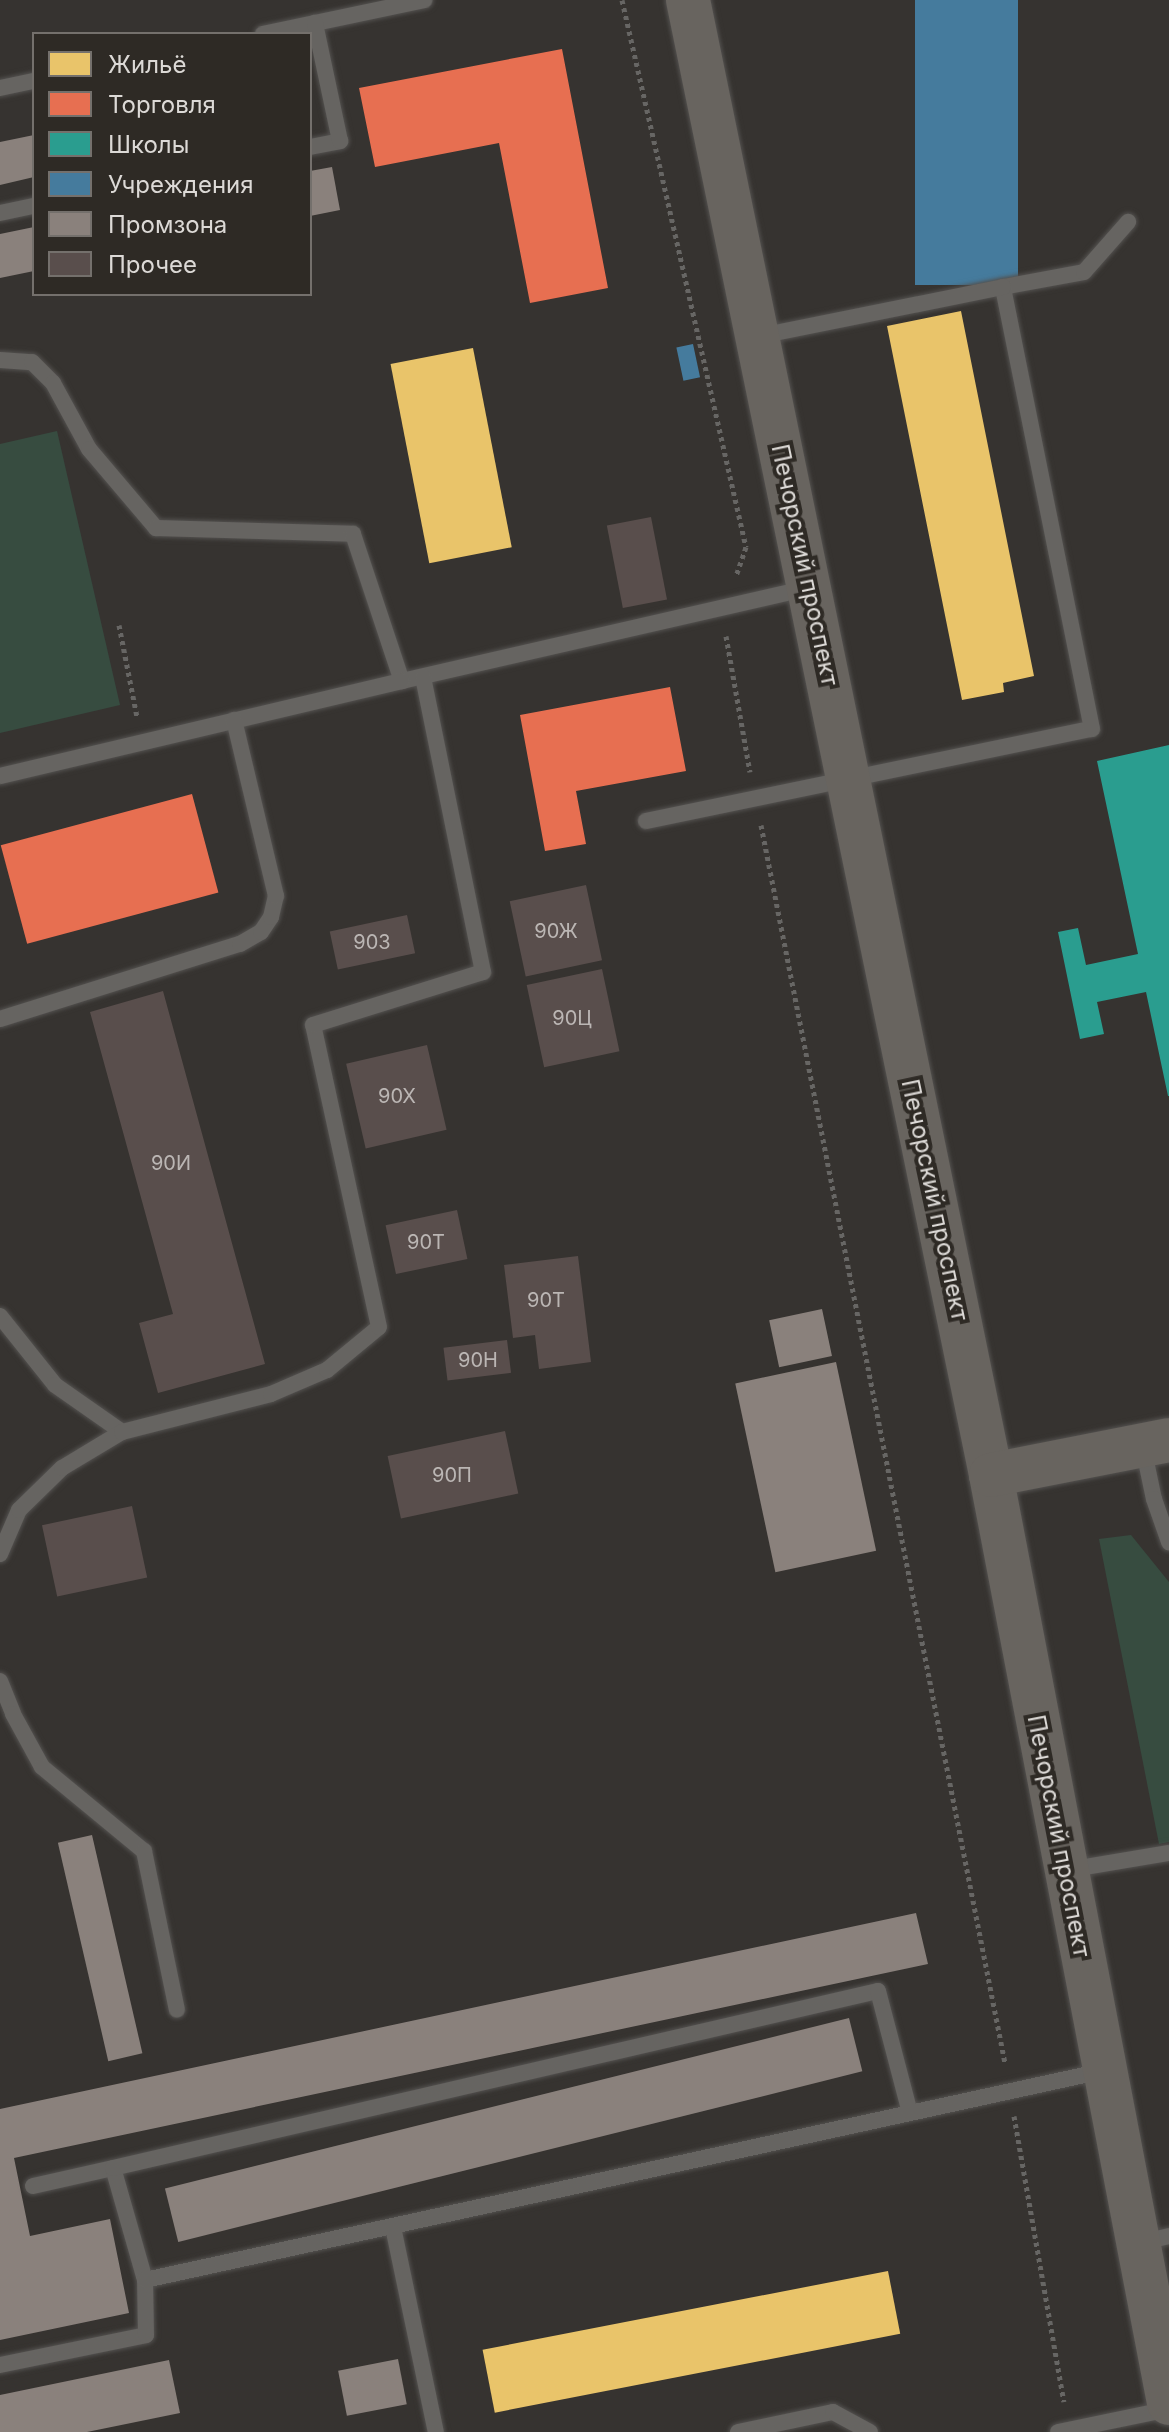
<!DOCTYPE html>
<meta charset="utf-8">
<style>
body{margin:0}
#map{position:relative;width:1169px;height:2432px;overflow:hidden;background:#363330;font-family:Inter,sans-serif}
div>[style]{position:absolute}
.green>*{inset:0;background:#374c40}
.homes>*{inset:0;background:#e9c46a;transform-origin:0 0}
.shops>*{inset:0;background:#e76f51;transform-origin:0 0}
.schools>*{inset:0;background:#2a9d8f}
.public>*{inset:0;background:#457b9d;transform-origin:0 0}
.industry>*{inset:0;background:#8a817c;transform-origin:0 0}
.building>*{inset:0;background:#594e4c;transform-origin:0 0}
.path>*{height:5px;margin-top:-2.5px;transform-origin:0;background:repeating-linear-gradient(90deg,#676664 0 4px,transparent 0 8px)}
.roads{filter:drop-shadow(0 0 2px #53514f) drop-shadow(0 0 2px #53514f)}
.lane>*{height:16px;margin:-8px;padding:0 8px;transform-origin:8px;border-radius:8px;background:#666461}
.secondary>*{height:44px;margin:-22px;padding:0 22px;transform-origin:22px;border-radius:22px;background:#68645f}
span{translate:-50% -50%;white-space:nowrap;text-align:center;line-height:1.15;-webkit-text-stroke:8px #2e2a25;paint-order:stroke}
.number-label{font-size:20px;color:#bbb6b4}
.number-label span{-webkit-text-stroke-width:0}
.street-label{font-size:24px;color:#dcd9d6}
.legend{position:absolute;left:32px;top:32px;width:280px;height:264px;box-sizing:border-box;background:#2e2a25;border:2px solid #74706c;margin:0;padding:10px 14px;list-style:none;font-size:24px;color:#dcd9d6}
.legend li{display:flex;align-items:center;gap:16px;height:40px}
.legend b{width:40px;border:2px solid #74706c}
</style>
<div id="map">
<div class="green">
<i style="clip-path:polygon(57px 431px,120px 705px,0 733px,0 444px)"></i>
<i style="clip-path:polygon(1131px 1535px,1169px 1582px,1169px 1842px,1159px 1844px,1099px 1539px)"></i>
</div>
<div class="homes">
<i style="clip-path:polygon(961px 311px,1034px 676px,1003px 683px,1004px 692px,962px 700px,887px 326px)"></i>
<i style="left:473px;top:348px;width:203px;height:84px;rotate:79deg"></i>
<i style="left:888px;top:2271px;width:64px;height:413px;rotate:79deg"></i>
</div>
<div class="shops">
<i style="clip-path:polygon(562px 49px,608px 288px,530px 303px,499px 143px,375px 167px,359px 88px)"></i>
<i style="clip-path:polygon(670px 687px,686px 771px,576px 791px,586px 844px,545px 851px,520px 715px)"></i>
<i style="left:192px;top:794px;width:102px;height:198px;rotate:75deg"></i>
</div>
<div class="schools">
<i style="clip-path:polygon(1169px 745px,1169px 1096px,1168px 1096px,1146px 992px,1097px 1002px,1104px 1034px,1080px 1039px,1058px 932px,1078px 928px,1086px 965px,1138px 954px,1097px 761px)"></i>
</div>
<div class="public">
<i style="left:915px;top:0;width:103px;height:285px"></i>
<i style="left:693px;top:344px;width:34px;height:17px;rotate:78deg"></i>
</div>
<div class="industry">
<i style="clip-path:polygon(34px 135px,34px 177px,0 185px,0 142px)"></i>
<i style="clip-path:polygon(332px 167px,340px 210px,310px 216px,310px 171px)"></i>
<i style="clip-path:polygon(34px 227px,34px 271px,0 278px,0 234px)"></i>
<i style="left:822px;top:1309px;width:48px;height:54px;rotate:78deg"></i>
<i style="left:836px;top:1362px;width:193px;height:103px;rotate:78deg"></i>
<i style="left:92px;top:1835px;width:224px;height:35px;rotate:77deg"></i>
<i style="clip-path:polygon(916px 1913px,928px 1964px,14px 2158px,30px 2236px,110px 2219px,129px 2313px,0 2340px,0 2109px)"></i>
<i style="left:849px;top:2018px;width:55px;height:705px;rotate:76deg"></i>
<i style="left:398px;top:2359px;width:46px;height:61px;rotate:79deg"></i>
<i style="clip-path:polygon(169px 2360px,180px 2413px,87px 2432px,0 2432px,0 2395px)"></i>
</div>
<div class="building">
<i style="left:651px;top:517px;width:84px;height:45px;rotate:79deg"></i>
<i style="left:586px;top:885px;width:77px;height:78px;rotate:78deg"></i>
<i style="left:407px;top:915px;width:39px;height:79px;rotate:78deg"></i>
<i style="left:602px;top:969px;width:84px;height:77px;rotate:78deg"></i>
<i style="clip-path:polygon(163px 991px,265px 1364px,158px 1393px,139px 1323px,173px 1314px,90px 1012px)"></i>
<i style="left:427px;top:1045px;width:87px;height:83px;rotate:77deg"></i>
<i style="left:457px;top:1210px;width:50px;height:73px;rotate:78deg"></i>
<i style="clip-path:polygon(578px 1256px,591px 1362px,539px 1369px,535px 1335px,513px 1338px,504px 1265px)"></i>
<i style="left:507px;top:1340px;width:33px;height:64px;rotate:83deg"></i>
<i style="left:505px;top:1431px;width:64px;height:120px;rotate:78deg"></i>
<i style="left:132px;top:1506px;width:73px;height:92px;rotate:78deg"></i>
</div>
<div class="path">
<i style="left:622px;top:0;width:561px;rotate:77.23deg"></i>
<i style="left:746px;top:547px;width:31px;rotate:109deg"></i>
<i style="left:119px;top:625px;width:94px;rotate:78.9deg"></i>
<i style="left:726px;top:636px;width:138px;rotate:80deg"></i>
<i style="left:761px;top:825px;width:1262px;rotate:78.85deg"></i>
<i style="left:1014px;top:2116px;width:290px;rotate:80.1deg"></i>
</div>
<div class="roads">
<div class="lane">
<i style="left:263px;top:34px;width:165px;rotate:-11.9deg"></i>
<i style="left:0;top:88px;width:35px;rotate:-12deg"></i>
<i style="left:310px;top:147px;width:31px;rotate:-11deg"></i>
<i style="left:340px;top:141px;width:121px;rotate:-102deg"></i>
<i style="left:0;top:213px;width:35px;rotate:-12deg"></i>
<i style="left:1003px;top:287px;width:82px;rotate:-10.5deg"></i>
<i style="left:1084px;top:272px;width:67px;rotate:-48.7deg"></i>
<i style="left:0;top:360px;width:32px;rotate:4deg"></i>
<i style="left:32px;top:362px;width:30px;rotate:45deg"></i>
<i style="left:53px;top:383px;width:75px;rotate:61.4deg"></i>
<i style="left:89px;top:449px;width:104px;rotate:49.7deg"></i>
<i style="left:156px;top:528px;width:197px;rotate:1.7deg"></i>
<i style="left:353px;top:534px;width:155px;rotate:71.6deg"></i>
<i style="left:402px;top:681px;width:417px;rotate:-12.9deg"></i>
<i style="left:0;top:776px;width:413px;rotate:-13.3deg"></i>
<i style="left:646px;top:821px;width:455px;rotate:-11.7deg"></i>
<i style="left:1092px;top:729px;width:451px;rotate:-101.4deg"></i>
<i style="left:1003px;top:287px;width:248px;rotate:168.6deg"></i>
<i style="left:0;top:1019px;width:251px;rotate:-17.4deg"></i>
<i style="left:240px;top:944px;width:24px;rotate:-30deg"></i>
<i style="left:261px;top:932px;width:18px;rotate:-56deg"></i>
<i style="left:271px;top:917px;width:22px;rotate:-77deg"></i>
<i style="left:276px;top:896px;width:181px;rotate:-103.4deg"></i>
<i style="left:0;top:1316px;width:88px;rotate:51.4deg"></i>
<i style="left:55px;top:1385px;width:82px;rotate:35deg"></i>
<i style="left:1143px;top:1447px;width:53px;rotate:78.1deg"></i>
<i style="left:1154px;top:1499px;width:46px;rotate:70.8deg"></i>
<i style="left:0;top:1554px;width:48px;rotate:-66.6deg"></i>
<i style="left:19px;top:1510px;width:60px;rotate:-44.3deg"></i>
<i style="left:62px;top:1468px;width:70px;rotate:-31deg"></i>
<i style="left:122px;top:1432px;width:154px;rotate:-14.3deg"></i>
<i style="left:271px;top:1394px;width:61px;rotate:-23.2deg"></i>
<i style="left:327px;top:1370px;width:67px;rotate:-39.6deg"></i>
<i style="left:379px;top:1327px;width:309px;rotate:-102.3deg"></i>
<i style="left:313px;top:1025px;width:178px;rotate:-17.3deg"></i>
<i style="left:483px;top:972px;width:301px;rotate:-101.5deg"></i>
<i style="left:0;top:1681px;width:35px;rotate:68deg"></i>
<i style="left:13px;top:1714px;width:60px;rotate:61.3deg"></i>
<i style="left:42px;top:1767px;width:132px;rotate:39.5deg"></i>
<i style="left:144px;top:1851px;width:162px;rotate:78.3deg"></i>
<i style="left:1067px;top:1870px;width:103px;rotate:-9.5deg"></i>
<i style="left:33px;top:2186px;width:82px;rotate:-12.7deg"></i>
<i style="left:393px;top:2227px;width:209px;rotate:78.2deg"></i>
<i style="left:1139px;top:2243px;width:31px;rotate:-13deg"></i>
<i style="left:145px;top:2280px;width:116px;rotate:-105.9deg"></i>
<i style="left:113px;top:2168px;width:785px;rotate:-13.03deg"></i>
<i style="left:878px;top:1991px;width:126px;rotate:75.3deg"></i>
<i style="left:0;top:2365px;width:149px;rotate:-11.6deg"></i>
<i style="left:146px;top:2335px;width:55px;rotate:-91deg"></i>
<i style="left:145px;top:2280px;width:981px;rotate:-12.31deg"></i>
<i style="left:738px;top:2432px;width:97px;rotate:-11.9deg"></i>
<i style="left:833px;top:2412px;width:42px;rotate:28.4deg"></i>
<i style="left:1058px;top:2432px;width:113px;rotate:-11.7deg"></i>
</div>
<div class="secondary">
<i style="left:688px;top:0;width:1506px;rotate:78.39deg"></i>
<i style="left:991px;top:1475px;width:945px;rotate:79.14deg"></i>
<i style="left:991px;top:1475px;width:181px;rotate:-11.1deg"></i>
</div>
</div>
<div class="number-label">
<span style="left:556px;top:931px">90Ж</span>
<span style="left:372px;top:942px">90З</span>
<span style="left:572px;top:1018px">90Ц</span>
<span style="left:397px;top:1096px">90Х</span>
<span style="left:171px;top:1163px">90И</span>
<span style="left:426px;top:1242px">90Т</span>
<span style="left:546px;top:1300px">90Т</span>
<span style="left:478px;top:1360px">90Н</span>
<span style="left:452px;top:1475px">90П</span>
</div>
<div class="street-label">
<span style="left:805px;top:565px;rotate:78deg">Печорский проспект</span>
<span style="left:935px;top:1200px;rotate:78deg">Печорский проспект</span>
<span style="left:1059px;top:1836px;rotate:79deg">Печорский проспект</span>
</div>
<ul class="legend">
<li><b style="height:22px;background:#e9c46a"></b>Жильё</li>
<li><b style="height:22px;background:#e76f51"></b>Торговля</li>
<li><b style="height:22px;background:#2a9d8f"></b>Школы</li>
<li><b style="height:22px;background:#457b9d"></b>Учреждения</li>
<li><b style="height:22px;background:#8a817c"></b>Промзона</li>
<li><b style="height:22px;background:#594e4c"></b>Прочее</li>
</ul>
</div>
